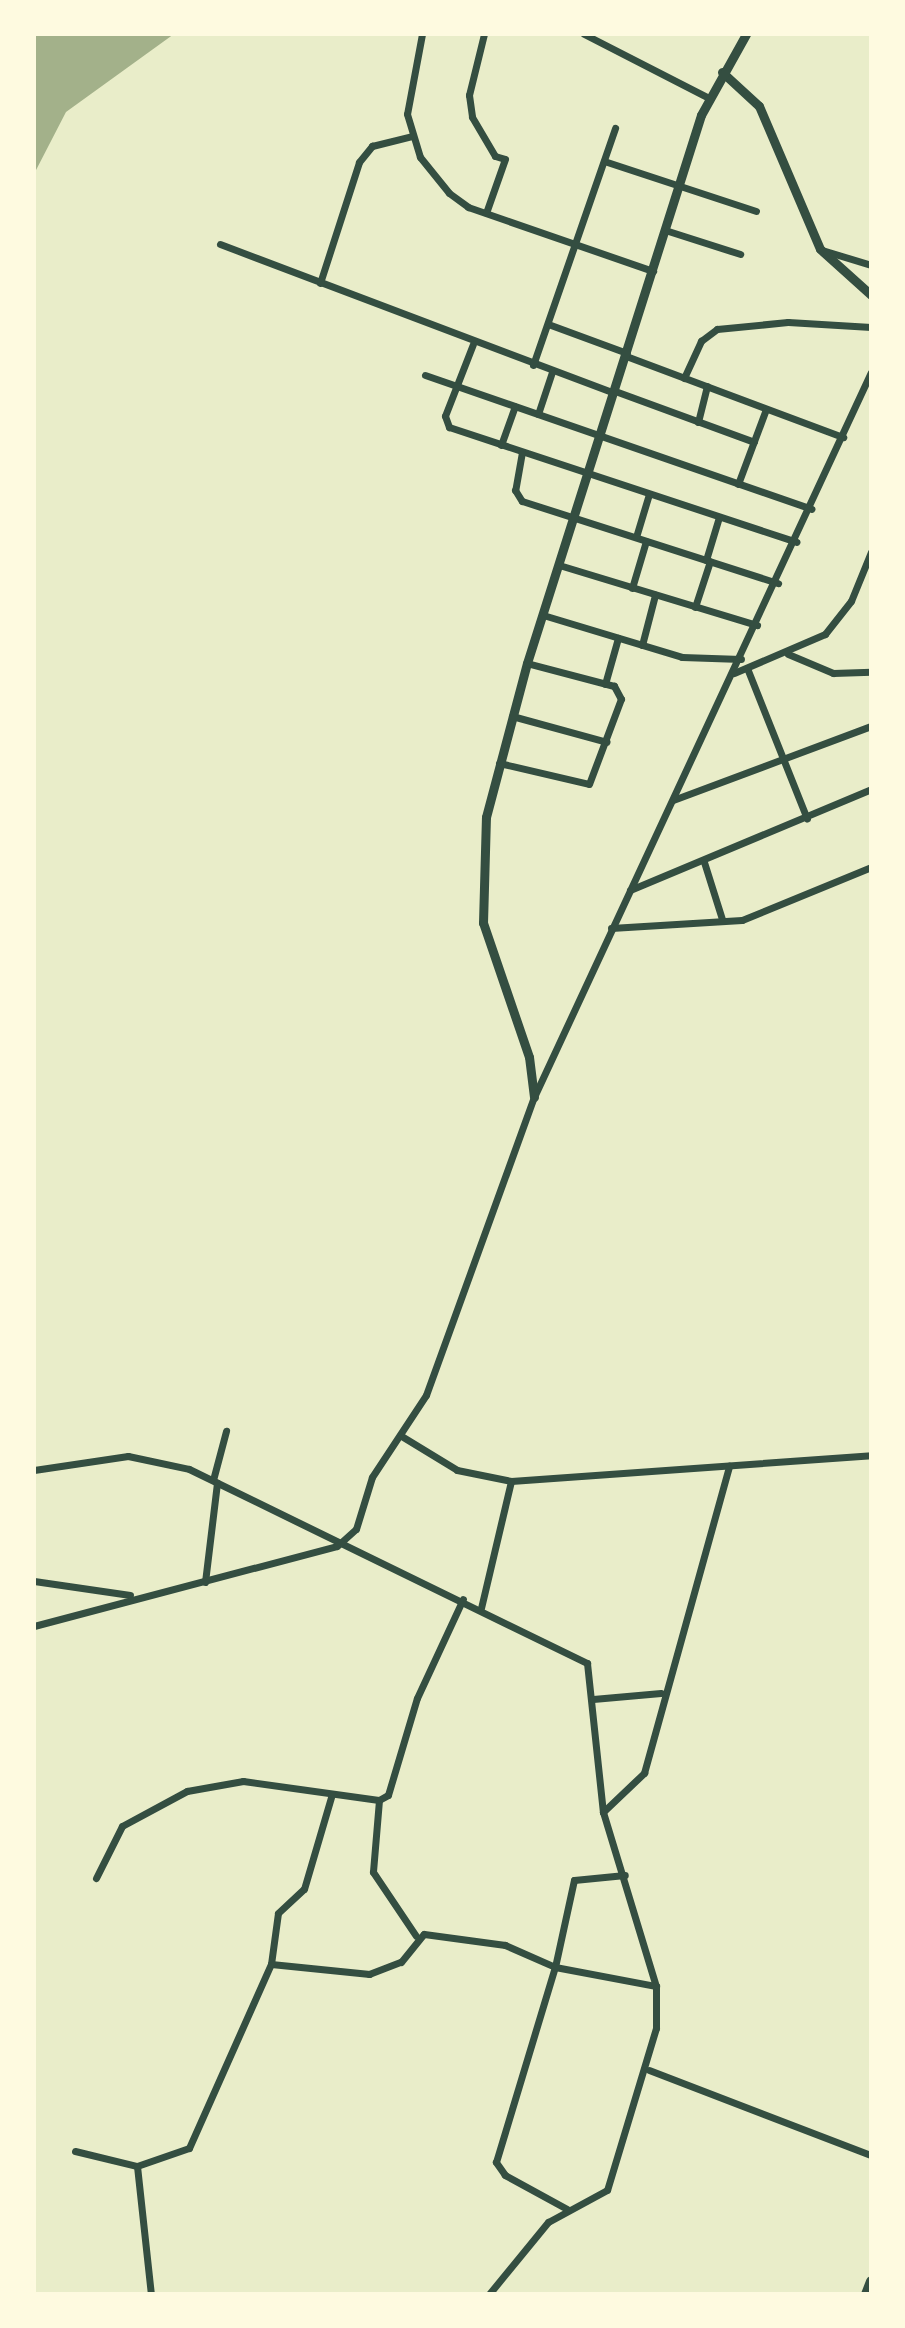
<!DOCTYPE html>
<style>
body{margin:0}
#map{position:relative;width:905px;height:2328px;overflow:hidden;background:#e9edc9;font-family:Figtree,sans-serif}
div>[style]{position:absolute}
.water>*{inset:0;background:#a3b18a}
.minor>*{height:7px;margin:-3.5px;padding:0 3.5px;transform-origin:3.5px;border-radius:3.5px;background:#344e41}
.tertiary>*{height:9px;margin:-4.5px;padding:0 4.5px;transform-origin:4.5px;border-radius:4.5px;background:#344e41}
.primary>*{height:11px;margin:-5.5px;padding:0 5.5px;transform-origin:5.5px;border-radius:5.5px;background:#344e41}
span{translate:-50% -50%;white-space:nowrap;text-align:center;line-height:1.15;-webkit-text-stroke:7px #fefae0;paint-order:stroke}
.frame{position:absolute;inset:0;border:36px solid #fefae0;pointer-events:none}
</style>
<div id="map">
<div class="water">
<i style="clip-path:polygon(34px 34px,174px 34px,66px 112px,34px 174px)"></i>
</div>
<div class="minor">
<i style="left:422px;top:34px;width:81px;rotate:100.6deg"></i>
<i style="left:407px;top:114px;width:45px;rotate:73.2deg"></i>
<i style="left:420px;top:157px;width:46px;rotate:51.1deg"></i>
<i style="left:449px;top:193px;width:24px;rotate:36deg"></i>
<i style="left:468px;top:207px;width:196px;rotate:19.1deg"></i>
<i style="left:484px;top:34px;width:63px;rotate:103.8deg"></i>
<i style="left:469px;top:95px;width:22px;rotate:82deg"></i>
<i style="left:472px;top:117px;width:45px;rotate:59.5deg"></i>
<i style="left:495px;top:156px;width:10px;rotate:17deg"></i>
<i style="left:505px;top:159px;width:57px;rotate:109.4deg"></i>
<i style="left:584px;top:34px;width:140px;rotate:27.1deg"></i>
<i style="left:604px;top:161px;width:160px;rotate:18.2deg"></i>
<i style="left:665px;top:230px;width:79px;rotate:17.7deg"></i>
<i style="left:220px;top:244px;width:421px;rotate:20.7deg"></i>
<i style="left:822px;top:250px;width:51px;rotate:17deg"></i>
<i style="left:320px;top:283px;width:127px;rotate:-72.1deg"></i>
<i style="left:359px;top:162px;width:21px;rotate:-51deg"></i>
<i style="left:372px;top:146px;width:41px;rotate:-14deg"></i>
<i style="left:548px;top:324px;width:84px;rotate:20.2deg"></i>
<i style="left:473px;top:344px;width:77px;rotate:111.3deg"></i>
<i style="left:445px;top:416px;width:12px;rotate:70deg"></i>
<i style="left:449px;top:427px;width:366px;rotate:18.3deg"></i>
<i style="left:626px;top:356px;width:232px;rotate:20.5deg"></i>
<i style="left:533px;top:365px;width:251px;rotate:-70.9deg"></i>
<i style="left:425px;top:375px;width:409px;rotate:19.1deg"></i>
<i style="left:684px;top:378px;width:41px;rotate:-65.3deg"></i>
<i style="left:701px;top:341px;width:20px;rotate:-37deg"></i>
<i style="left:717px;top:329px;width:71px;rotate:-5.6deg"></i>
<i style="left:788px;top:322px;width:83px;rotate:3.4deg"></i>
<i style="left:615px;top:391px;width:148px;rotate:20.1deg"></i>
<i style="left:538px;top:414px;width:44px;rotate:-71.6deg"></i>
<i style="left:698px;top:422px;width:37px;rotate:-76deg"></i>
<i style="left:501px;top:445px;width:41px;rotate:-70.3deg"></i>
<i style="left:522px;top:452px;width:39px;rotate:100deg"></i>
<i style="left:515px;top:490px;width:13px;rotate:58deg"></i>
<i style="left:522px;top:501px;width:269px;rotate:17.8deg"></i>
<i style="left:738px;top:484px;width:80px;rotate:-69.5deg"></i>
<i style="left:636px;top:537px;width:45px;rotate:-73.2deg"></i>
<i style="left:706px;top:560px;width:45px;rotate:-73.2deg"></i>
<i style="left:559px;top:565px;width:207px;rotate:16.9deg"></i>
<i style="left:632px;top:588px;width:49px;rotate:-73.4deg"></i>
<i style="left:695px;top:607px;width:48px;rotate:-71.9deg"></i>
<i style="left:543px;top:615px;width:145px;rotate:16.8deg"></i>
<i style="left:682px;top:657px;width:59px;rotate:1.9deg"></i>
<i style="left:642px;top:645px;width:52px;rotate:-75.4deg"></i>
<i style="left:788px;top:654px;width:49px;rotate:22.9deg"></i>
<i style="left:833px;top:673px;width:38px;rotate:-2deg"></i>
<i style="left:747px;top:668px;width:162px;rotate:68.3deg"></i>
<i style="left:734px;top:673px;width:99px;rotate:-23.2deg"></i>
<i style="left:825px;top:634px;width:42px;rotate:-51.8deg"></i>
<i style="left:851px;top:601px;width:53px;rotate:-67.8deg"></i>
<i style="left:605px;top:684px;width:48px;rotate:-74.2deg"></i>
<i style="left:512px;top:716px;width:98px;rotate:15.3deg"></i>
<i style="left:499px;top:763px;width:92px;rotate:13.1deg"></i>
<i style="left:589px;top:784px;width:91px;rotate:-69.4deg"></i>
<i style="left:621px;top:699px;width:15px;rotate:-118deg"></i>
<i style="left:614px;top:686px;width:90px;rotate:-165.2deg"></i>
<i style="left:673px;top:800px;width:211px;rotate:-20.5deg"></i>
<i style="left:704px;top:862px;width:60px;rotate:72.5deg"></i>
<i style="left:630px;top:890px;width:261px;rotate:-22.7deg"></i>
<i style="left:611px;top:928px;width:131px;rotate:-3.5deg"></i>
<i style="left:742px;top:920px;width:139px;rotate:-22.3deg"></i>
<i style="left:403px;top:1437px;width:63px;rotate:31.4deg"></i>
<i style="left:457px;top:1470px;width:55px;rotate:11.5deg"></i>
<i style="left:511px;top:1481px;width:361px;rotate:-4.1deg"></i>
<i style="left:34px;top:1470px;width:95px;rotate:-8.5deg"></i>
<i style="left:128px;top:1456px;width:62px;rotate:12deg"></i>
<i style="left:189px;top:1469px;width:443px;rotate:26deg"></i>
<i style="left:587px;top:1663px;width:150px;rotate:83.9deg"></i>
<i style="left:603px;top:1812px;width:182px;rotate:73.1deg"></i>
<i style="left:656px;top:1986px;width:42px;rotate:90deg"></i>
<i style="left:656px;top:2028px;width:169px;rotate:106.8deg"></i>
<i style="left:607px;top:2190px;width:67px;rotate:151.5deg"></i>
<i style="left:548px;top:2222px;width:93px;rotate:129.3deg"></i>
<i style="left:213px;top:1480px;width:51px;rotate:-75.1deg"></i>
<i style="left:34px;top:1581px;width:97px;rotate:8.3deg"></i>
<i style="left:205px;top:1582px;width:100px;rotate:-83.1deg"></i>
<i style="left:481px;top:1608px;width:130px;rotate:-76.7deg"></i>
<i style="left:34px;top:1626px;width:313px;rotate:-14.8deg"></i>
<i style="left:337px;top:1546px;width:25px;rotate:-42deg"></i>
<i style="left:356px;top:1529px;width:54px;rotate:-72.9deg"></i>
<i style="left:372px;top:1477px;width:98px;rotate:-56.6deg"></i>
<i style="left:426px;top:1395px;width:317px;rotate:-70.1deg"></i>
<i style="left:534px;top:1097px;width:799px;rotate:-65.07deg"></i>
<i style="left:593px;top:1699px;width:68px;rotate:-5deg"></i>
<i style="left:379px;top:1800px;width:72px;rotate:94.8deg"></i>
<i style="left:373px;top:1872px;width:77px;rotate:56.1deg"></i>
<i style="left:603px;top:1812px;width:57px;rotate:-43.6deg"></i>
<i style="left:644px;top:1773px;width:319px;rotate:-74.5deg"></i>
<i style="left:96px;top:1878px;width:58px;rotate:-63.4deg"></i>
<i style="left:122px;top:1826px;width:74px;rotate:-28.3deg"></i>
<i style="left:187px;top:1791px;width:57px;rotate:-10.1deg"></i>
<i style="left:243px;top:1781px;width:137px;rotate:8deg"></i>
<i style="left:379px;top:1800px;width:10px;rotate:-29deg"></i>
<i style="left:388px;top:1795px;width:101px;rotate:-73.4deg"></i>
<i style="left:417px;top:1698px;width:109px;rotate:-65.1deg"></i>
<i style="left:271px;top:1964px;width:99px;rotate:5.8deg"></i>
<i style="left:369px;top:1974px;width:34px;rotate:-21deg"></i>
<i style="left:401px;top:1962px;width:36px;rotate:-51deg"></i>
<i style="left:424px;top:1934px;width:82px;rotate:7.7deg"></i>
<i style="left:505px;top:1945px;width:55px;rotate:23.7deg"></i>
<i style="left:555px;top:1967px;width:89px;rotate:-77.7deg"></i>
<i style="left:574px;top:1880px;width:51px;rotate:-5.6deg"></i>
<i style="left:649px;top:2070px;width:238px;rotate:21deg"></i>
<i style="left:75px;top:2151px;width:64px;rotate:13.6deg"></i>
<i style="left:137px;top:2166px;width:55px;rotate:-19.1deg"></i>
<i style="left:189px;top:2148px;width:201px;rotate:-66deg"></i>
<i style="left:271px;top:1964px;width:51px;rotate:-82.2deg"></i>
<i style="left:278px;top:1913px;width:35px;rotate:-43deg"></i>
<i style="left:304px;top:1889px;width:99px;rotate:-73.6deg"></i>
<i style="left:137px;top:2166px;width:129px;rotate:83.8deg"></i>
<i style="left:567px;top:2209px;width:71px;rotate:-151.3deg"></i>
<i style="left:505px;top:2175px;width:16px;rotate:-125deg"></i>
<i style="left:496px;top:2162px;width:204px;rotate:-73.2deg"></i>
<i style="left:555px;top:1967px;width:103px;rotate:10.7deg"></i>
</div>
<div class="tertiary">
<i style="left:722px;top:72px;width:50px;rotate:42.6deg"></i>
<i style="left:759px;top:106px;width:155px;rotate:66.9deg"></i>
<i style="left:820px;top:249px;width:69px;rotate:42deg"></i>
<i style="left:534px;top:1097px;width:40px;rotate:-97.1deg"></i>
<i style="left:529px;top:1057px;width:142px;rotate:-108.9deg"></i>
<i style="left:483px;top:923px;width:106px;rotate:-88.4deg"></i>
<i style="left:486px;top:817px;width:159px;rotate:-75.1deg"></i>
<i style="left:527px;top:663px;width:575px;rotate:-72.38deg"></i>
<i style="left:701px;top:115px;width:93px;rotate:-60.9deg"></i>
</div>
<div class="primary">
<i style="left:866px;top:2294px;width:14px;rotate:-69deg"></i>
</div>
<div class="frame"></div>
</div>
